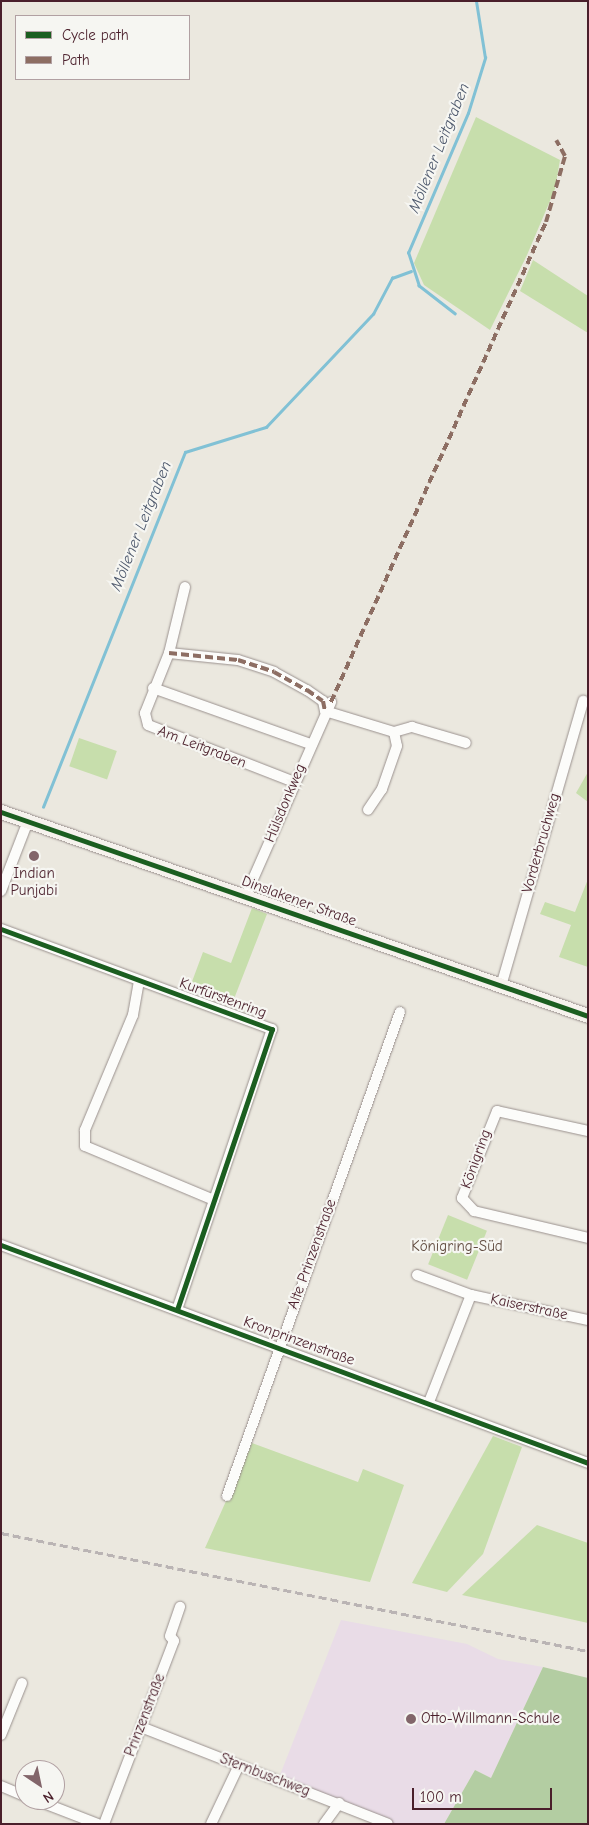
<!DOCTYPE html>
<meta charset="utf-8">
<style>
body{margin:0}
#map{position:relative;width:589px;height:1825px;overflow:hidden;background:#ebe8df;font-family:"Comic Neue",sans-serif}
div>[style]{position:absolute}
.built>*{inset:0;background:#e9dce7}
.green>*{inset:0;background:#c7deac;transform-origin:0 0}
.forest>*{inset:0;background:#b3cda2}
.stream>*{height:2.5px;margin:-1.25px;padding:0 1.25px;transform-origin:1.25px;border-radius:1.25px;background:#81c1d5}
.roads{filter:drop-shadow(0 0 1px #9a918e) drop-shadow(0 0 1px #9a918e)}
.street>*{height:10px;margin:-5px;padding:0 5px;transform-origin:5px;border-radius:5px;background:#fcfcfa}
.secondary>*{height:14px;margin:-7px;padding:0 7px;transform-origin:7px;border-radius:7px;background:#f6f2ed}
.rail>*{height:2.5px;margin-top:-1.25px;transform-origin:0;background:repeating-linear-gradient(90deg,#bab4b4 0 8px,transparent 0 12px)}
.quiet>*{height:4px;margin-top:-2px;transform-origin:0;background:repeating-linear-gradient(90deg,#8d6e63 0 8px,transparent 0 12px)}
.cycleway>*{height:5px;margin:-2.5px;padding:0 2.5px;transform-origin:2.5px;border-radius:2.5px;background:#1b5e20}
.dots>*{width:14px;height:14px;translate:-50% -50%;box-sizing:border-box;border:2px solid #f6f6f2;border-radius:50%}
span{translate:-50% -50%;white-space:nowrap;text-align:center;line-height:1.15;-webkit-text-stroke:4.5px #f6f6f2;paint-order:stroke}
.street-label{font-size:15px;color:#4a1f2b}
.poi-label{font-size:15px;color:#4a1f2b}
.left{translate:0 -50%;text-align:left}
.park-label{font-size:15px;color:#624d41}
.water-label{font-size:16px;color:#4e596d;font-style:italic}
.frame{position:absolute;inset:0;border:2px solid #4a1f2b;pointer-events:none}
.legend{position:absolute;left:15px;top:15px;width:175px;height:65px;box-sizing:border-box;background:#f6f6f2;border:1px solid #b1a0a2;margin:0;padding:6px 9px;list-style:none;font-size:15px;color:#4a1f2b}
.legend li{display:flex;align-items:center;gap:10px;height:25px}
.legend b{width:25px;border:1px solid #b1a0a2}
.north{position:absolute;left:15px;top:1760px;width:50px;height:50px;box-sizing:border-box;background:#f6f6f2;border:1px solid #b1a0a2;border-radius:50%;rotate:146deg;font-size:14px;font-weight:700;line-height:20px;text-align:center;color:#4a1f2b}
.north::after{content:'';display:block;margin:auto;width:18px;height:22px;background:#82656a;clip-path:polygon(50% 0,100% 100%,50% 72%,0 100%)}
.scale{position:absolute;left:412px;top:1788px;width:140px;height:22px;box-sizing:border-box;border:2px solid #4a1f2b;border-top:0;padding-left:6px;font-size:15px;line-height:18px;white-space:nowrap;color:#4a1f2b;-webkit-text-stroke:4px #f6f6f2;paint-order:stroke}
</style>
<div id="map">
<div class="built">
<i style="clip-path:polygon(341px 1620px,467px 1644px,498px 1659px,543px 1667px,491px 1778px,475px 1770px,444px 1824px,388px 1824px,278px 1780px)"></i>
</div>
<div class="green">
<i style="clip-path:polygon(476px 117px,560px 160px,555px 189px,527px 255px,490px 330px,424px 285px,414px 263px)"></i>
<i style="clip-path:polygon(533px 260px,588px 296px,588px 333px,520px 291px)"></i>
<i style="left:79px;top:738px;width:40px;height:30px;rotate:19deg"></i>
<i style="clip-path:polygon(588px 772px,588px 802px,576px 793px)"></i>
<i style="clip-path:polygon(588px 879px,588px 967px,559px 957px,571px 925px,540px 914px,545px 902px,575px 912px)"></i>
<i style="clip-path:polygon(252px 908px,267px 914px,232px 1004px,190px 987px,203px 952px,231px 963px)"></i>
<i style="left:448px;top:1215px;width:42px;height:53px;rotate:22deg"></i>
<i style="clip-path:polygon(493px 1436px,522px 1447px,483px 1554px,447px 1592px,412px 1583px)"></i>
<i style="clip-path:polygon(252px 1443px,358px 1482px,363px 1469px,404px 1485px,370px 1582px,205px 1548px)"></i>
<i style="clip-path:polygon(537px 1525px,588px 1543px,588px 1623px,462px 1595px)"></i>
</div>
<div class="forest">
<i style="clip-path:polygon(543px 1667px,588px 1678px,588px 1824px,444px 1824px,475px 1770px,491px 1778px)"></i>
</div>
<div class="stream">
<i style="left:455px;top:314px;width:46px;rotate:-142.1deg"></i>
<i style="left:419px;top:286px;width:35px;rotate:-108deg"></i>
<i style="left:408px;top:253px;width:152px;rotate:-66.8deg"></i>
<i style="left:468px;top:113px;width:58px;rotate:-72.8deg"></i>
<i style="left:485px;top:58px;width:58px;rotate:-99deg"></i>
<i style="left:43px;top:807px;width:382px;rotate:-68.2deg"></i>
<i style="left:185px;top:452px;width:85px;rotate:-17.2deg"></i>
<i style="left:266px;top:427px;width:156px;rotate:-46.6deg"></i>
<i style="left:373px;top:314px;width:41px;rotate:-62.2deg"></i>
<i style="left:392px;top:278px;width:20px;rotate:-20deg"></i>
</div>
<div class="roads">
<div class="street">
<i style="left:185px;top:587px;width:68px;rotate:103.6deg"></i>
<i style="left:169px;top:653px;width:65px;rotate:111.8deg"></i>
<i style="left:145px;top:713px;width:12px;rotate:76deg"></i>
<i style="left:148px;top:725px;width:157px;rotate:21.3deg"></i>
<i style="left:169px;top:653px;width:69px;rotate:5.8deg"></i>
<i style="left:238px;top:660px;width:38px;rotate:18deg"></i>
<i style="left:274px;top:672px;width:38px;rotate:29deg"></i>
<i style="left:307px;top:690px;width:19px;rotate:35deg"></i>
<i style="left:323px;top:701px;width:10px;rotate:79deg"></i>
<i style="left:325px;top:711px;width:72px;rotate:16.9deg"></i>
<i style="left:394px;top:732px;width:14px;rotate:78deg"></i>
<i style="left:397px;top:746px;width:46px;rotate:109.2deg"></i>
<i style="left:382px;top:789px;width:25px;rotate:124deg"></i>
<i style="left:153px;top:688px;width:167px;rotate:19.6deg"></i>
<i style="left:394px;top:732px;width:19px;rotate:-16deg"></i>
<i style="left:412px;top:727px;width:56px;rotate:16.5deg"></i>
<i style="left:1px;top:891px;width:75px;rotate:-68.9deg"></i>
<i style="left:246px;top:895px;width:211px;rotate:-66.2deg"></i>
<i style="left:1px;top:929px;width:289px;rotate:20.3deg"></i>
<i style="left:272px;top:1029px;width:296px;rotate:108.7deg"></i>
<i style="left:139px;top:981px;width:35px;rotate:100deg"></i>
<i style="left:133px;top:1015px;width:125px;rotate:112.7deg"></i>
<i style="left:85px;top:1130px;width:16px;rotate:90deg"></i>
<i style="left:85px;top:1146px;width:140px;rotate:22.7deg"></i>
<i style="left:501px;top:986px;width:297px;rotate:-73.9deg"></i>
<i style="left:588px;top:1131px;width:93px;rotate:-167.6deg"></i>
<i style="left:497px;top:1111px;width:94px;rotate:111.9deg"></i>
<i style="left:462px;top:1198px;width:18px;rotate:47deg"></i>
<i style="left:474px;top:1211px;width:117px;rotate:13.3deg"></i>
<i style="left:1px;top:1245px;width:626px;rotate:20.37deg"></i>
<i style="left:417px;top:1275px;width:58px;rotate:20.3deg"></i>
<i style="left:471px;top:1295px;width:120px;rotate:12.1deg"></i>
<i style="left:429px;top:1402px;width:115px;rotate:-68.6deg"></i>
<i style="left:227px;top:1496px;width:514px;rotate:-70.33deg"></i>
<i style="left:141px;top:1727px;width:265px;rotate:21.4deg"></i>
<i style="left:1px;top:1735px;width:56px;rotate:-68deg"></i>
<i style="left:1px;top:1786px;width:26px;rotate:23deg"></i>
<i style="left:36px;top:1800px;width:66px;rotate:21.2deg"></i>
<i style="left:104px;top:1824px;width:196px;rotate:-69.1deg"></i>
<i style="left:174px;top:1641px;width:6px;rotate:-129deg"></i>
<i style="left:170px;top:1636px;width:31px;rotate:-71deg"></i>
<i style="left:211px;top:1824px;width:65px;rotate:-64.6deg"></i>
<i style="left:324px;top:1824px;width:26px;rotate:-54deg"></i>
</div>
<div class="secondary">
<i style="left:1px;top:812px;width:621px;rotate:19.16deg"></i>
</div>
</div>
<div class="rail">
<i style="left:1px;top:1533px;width:599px;rotate:11.37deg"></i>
</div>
<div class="quiet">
<i style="left:169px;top:653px;width:69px;rotate:5.8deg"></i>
<i style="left:238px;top:660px;width:38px;rotate:18deg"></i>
<i style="left:274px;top:672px;width:38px;rotate:29deg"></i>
<i style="left:307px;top:690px;width:19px;rotate:35deg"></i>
<i style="left:323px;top:701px;width:10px;rotate:79deg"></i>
<i style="left:331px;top:702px;width:526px;rotate:-65.87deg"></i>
<i style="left:546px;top:222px;width:69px;rotate:-73.9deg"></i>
<i style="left:565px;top:156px;width:18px;rotate:-119deg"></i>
</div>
<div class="cycleway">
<i style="left:1px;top:812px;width:621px;rotate:19.16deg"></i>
<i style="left:1px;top:929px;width:289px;rotate:20.3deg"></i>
<i style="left:272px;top:1029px;width:296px;rotate:108.7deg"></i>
<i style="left:1px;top:1245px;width:626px;rotate:20.37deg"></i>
</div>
<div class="dots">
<i style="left:34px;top:856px;background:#82656a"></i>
<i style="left:411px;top:1719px;background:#82656a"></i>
</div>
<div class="street-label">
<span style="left:202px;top:747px;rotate:21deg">Am Leitgraben</span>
<span style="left:285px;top:803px;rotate:-67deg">Hülsdonkweg</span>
<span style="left:541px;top:843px;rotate:-74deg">Vorderbruchweg</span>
<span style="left:299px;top:901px;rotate:20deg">Dinslakener Straße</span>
<span style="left:223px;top:998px;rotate:20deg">Kurfürstenring</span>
<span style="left:476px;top:1159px;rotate:-70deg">Königring</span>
<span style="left:312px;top:1254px;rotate:-70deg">Alte Prinzenstraße</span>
<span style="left:529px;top:1307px;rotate:12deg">Kaiserstraße</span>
<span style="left:299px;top:1341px;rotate:20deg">Kronprinzenstraße</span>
<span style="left:145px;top:1715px;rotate:-69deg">Prinzenstraße</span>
<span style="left:265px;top:1775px;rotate:21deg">Sternbuschweg</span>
</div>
<div class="poi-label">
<span style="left:34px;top:882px">Indian<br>Punjabi</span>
<span class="left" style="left:421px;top:1719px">Otto-Willmann-Schule</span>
</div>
<div class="park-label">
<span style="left:457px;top:1247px">Königring-Süd</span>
</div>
<div class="water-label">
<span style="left:439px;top:148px;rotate:-68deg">Möllener Leitgraben</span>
<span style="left:141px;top:526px;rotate:-68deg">Möllener Leitgraben</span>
</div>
<div class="frame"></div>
<ul class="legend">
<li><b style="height:6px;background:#1b5e20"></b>Cycle path</li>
<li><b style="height:6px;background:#8d6e63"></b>Path</li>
</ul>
<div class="north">N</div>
<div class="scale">100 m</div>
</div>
